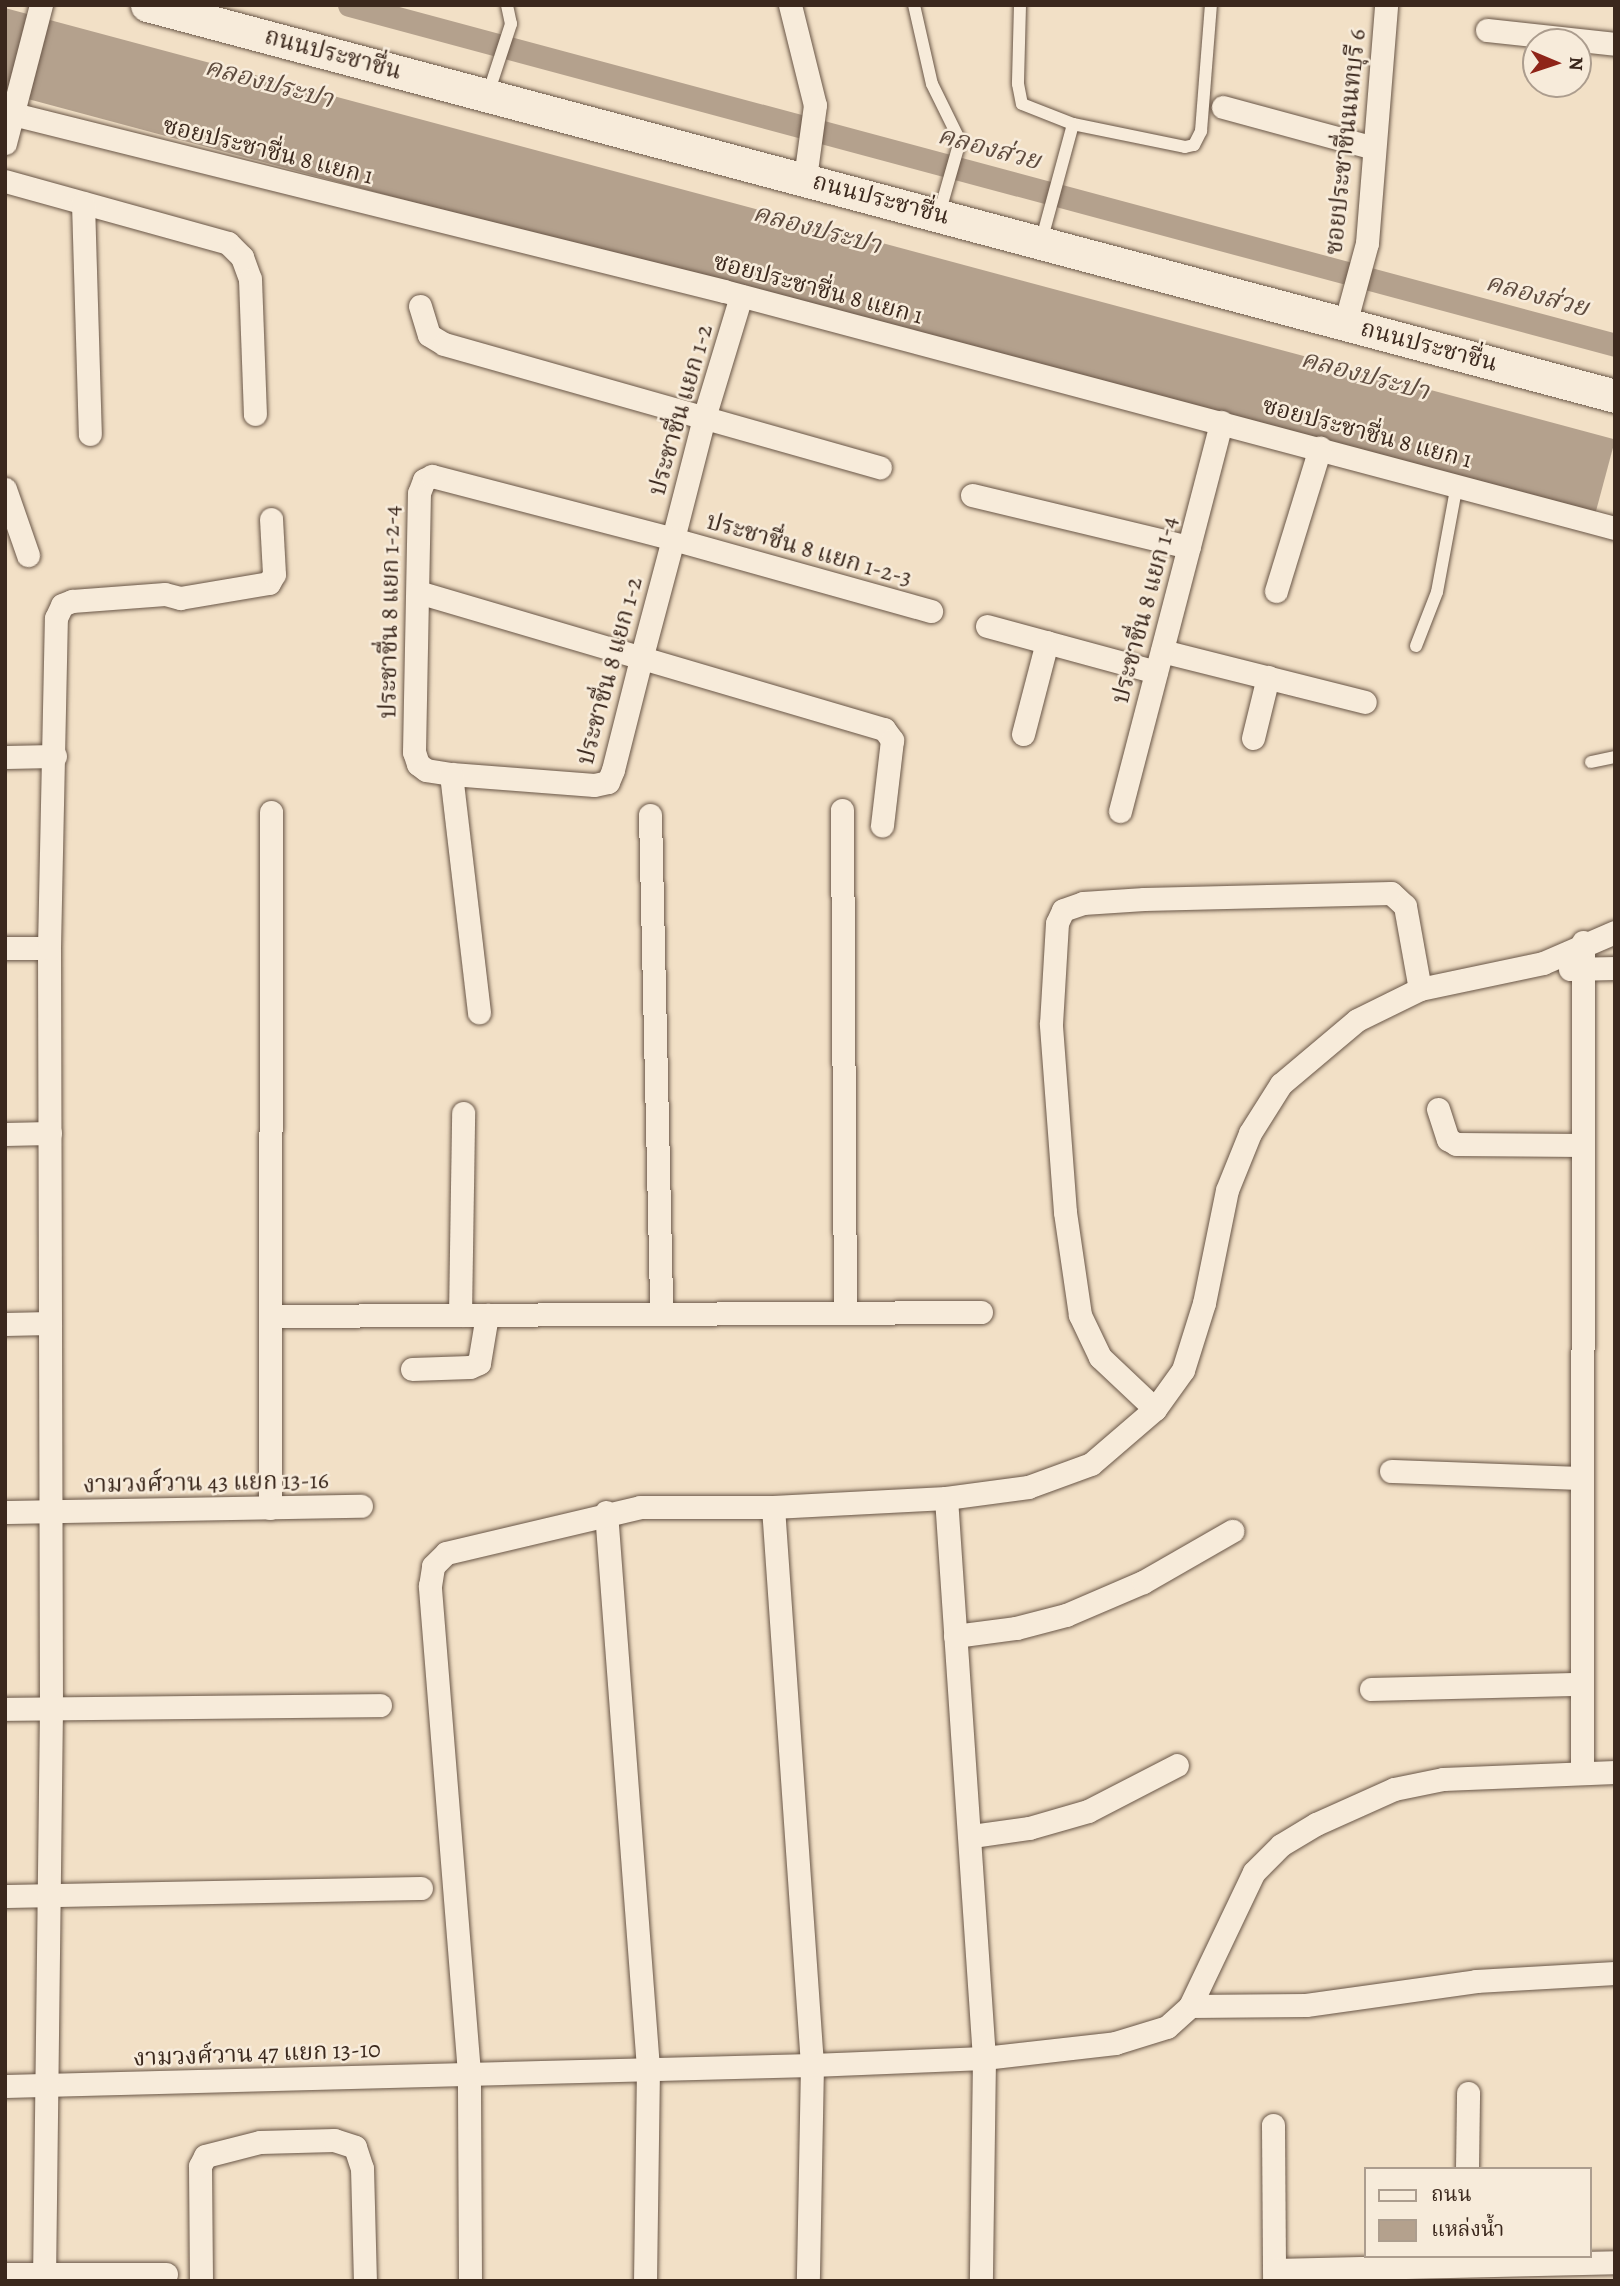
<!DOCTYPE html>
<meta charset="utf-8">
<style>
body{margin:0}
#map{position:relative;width:1620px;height:2286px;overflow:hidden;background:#f2e0c6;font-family:Alegreya,"Noto Serif Thai",serif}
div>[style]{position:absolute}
.water>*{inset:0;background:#b4a18d;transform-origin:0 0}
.canal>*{height:23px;margin:-11.5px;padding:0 11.5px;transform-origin:11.5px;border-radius:11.5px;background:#b4a18d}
.roads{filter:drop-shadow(0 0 2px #695647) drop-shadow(0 0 2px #695647)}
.service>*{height:12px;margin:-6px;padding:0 6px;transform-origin:6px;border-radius:6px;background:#f7ebda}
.minor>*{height:23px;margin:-11.5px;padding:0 11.5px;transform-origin:11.5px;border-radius:11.5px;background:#f7ebda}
.secondary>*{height:33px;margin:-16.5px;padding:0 16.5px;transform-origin:16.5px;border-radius:16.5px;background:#f7ebda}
span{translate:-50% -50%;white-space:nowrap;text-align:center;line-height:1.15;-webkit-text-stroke:5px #f7ebda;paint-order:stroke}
.street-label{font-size:24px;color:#3b281d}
.water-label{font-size:26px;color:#5f4c3f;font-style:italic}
.frame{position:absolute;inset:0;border:7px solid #3b281d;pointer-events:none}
.legend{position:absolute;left:1364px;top:2167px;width:228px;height:91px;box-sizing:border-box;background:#f7ebda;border:2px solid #ac9d8e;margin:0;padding:9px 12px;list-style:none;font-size:21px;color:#3b281d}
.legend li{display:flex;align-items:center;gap:14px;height:35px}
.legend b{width:35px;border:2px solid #ac9d8e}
.north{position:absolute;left:1522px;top:28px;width:70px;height:70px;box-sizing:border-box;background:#f7ebda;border:2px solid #ac9d8e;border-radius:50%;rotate:92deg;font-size:19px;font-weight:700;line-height:28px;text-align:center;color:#3b281d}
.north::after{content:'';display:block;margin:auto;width:24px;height:32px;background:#8f2418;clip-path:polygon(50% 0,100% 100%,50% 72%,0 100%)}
</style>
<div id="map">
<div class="water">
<i style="left:5px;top:8px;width:1667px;height:82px;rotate:15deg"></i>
</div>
<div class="canal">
<i style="left:349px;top:5px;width:1311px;rotate:15.03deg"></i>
</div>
<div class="roads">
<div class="service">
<i style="left:914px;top:5px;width:81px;rotate:77.2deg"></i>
<i style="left:932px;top:84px;width:64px;rotate:63.8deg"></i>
<i style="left:960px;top:141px;width:76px;rotate:106deg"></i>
<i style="left:1020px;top:5px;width:79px;rotate:91.5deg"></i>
<i style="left:1018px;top:84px;width:20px;rotate:79deg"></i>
<i style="left:1022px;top:104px;width:55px;rotate:21.4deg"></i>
<i style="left:1073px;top:124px;width:114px;rotate:11.6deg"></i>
<i style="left:1185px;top:147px;width:9px;rotate:-13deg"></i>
<i style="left:1194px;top:145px;width:16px;rotate:-63deg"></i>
<i style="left:1201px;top:131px;width:126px;rotate:-85.5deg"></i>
<i style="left:488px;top:94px;width:74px;rotate:-71.8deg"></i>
<i style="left:511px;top:24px;width:19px;rotate:-102deg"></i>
<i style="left:1041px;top:242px;width:122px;rotate:-74.8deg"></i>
<i style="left:1416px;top:646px;width:58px;rotate:-68.7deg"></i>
<i style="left:1437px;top:592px;width:110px;rotate:-79.5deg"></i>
<i style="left:1591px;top:762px;width:25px;rotate:-12deg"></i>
</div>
<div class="minor">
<i style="left:790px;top:5px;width:103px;rotate:76deg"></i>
<i style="left:815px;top:105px;width:74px;rotate:97.8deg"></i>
<i style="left:1487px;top:30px;width:129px;rotate:6.2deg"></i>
<i style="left:1223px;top:107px;width:156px;rotate:15.2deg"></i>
<i style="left:5px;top:112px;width:741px;rotate:13.98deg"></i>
<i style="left:724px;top:291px;width:922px;rotate:14.9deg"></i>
<i style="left:5px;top:143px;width:143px;rotate:-75.4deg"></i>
<i style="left:5px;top:181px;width:231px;rotate:15.5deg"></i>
<i style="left:228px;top:243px;width:20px;rotate:45deg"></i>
<i style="left:242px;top:257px;width:23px;rotate:70deg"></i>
<i style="left:250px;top:279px;width:135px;rotate:87.9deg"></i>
<i style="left:83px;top:203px;width:231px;rotate:88.3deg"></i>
<i style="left:741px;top:296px;width:127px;rotate:106.9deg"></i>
<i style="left:704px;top:418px;width:125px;rotate:104.4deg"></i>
<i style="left:673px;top:539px;width:124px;rotate:104.9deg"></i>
<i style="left:641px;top:659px;width:114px;rotate:104.2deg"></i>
<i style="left:613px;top:770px;width:13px;rotate:113deg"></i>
<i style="left:608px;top:782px;width:14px;rotate:168deg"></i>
<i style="left:594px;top:785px;width:143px;rotate:-175.6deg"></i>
<i style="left:451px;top:774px;width:25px;rotate:-171deg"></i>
<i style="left:426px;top:770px;width:10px;rotate:-143deg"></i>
<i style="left:418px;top:764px;width:13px;rotate:-108deg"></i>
<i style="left:414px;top:752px;width:259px;rotate:-88.9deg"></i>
<i style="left:419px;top:493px;width:14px;rotate:-69deg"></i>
<i style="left:424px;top:480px;width:9px;rotate:-27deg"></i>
<i style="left:432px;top:476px;width:249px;rotate:14.6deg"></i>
<i style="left:673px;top:539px;width:268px;rotate:15.6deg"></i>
<i style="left:420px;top:306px;width:30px;rotate:73deg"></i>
<i style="left:429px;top:335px;width:17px;rotate:31deg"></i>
<i style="left:444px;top:344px;width:453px;rotate:15.8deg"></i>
<i style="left:1345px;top:324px;width:84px;rotate:-74.8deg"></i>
<i style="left:1367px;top:243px;width:239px;rotate:-85.4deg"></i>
<i style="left:5px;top:489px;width:70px;rotate:70.8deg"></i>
<i style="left:972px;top:495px;width:223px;rotate:13.5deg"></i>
<i style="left:1276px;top:591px;width:150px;rotate:-72.9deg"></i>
<i style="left:418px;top:592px;width:486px;rotate:16.4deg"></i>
<i style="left:884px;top:729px;width:14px;rotate:54deg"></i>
<i style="left:892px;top:740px;width:86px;rotate:96.7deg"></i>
<i style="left:987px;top:626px;width:175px;rotate:15.2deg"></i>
<i style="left:1162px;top:651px;width:209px;rotate:14.1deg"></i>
<i style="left:1023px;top:734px;width:95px;rotate:-75.4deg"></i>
<i style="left:1253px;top:738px;width:63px;rotate:-76.2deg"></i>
<i style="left:5px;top:757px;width:50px;rotate:-1.1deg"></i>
<i style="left:451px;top:774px;width:240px;rotate:83.3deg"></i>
<i style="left:842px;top:810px;width:500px;rotate:89.66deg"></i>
<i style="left:1120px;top:811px;width:402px;rotate:-75.4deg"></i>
<i style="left:650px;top:815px;width:497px;rotate:88.7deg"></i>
<i style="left:5px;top:948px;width:44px"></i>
<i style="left:1570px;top:969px;width:45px;rotate:-1.3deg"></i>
<i style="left:1438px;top:1109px;width:32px;rotate:72deg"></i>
<i style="left:1448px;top:1139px;width:9px;rotate:32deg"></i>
<i style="left:1456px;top:1144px;width:127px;rotate:0.5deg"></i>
<i style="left:5px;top:1134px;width:45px;rotate:-1.3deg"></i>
<i style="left:460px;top:1315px;width:202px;rotate:-89.1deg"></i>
<i style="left:270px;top:1316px;width:711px;rotate:-0.32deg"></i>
<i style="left:5px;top:1324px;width:45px;rotate:-1.3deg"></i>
<i style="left:412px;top:1369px;width:58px;rotate:-2deg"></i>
<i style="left:470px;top:1367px;width:10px;rotate:-24deg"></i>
<i style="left:479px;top:1363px;width:49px;rotate:-80.5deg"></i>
<i style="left:1155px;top:1409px;width:76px;rotate:-136.6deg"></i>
<i style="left:1100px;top:1357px;width:47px;rotate:-115.5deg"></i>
<i style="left:1080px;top:1315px;width:104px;rotate:-98.3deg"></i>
<i style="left:1065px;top:1212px;width:189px;rotate:-94.3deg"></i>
<i style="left:1051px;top:1024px;width:101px;rotate:-86.6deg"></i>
<i style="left:1057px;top:923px;width:14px;rotate:-65deg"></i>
<i style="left:1063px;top:910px;width:21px;rotate:-19deg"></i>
<i style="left:1083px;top:903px;width:61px;rotate:-3.8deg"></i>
<i style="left:1144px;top:899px;width:247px;rotate:-1.4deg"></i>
<i style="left:1391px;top:893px;width:19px;rotate:43deg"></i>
<i style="left:1405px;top:906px;width:84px;rotate:79.8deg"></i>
<i style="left:1391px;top:1471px;width:191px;rotate:2.1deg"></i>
<i style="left:946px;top:1498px;width:561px;rotate:86.12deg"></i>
<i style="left:984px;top:2058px;width:223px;rotate:90.8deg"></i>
<i style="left:773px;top:1507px;width:559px;rotate:86deg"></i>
<i style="left:812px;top:2065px;width:216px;rotate:91.1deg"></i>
<i style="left:270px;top:1508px;width:696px;rotate:-89.92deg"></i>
<i style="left:5px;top:1512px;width:356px;rotate:-1deg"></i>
<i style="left:606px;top:1512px;width:558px;rotate:85.68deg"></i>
<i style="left:648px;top:2068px;width:213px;rotate:90.8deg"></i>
<i style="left:955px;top:1636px;width:62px;rotate:-7.5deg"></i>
<i style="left:1016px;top:1628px;width:52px;rotate:-14.6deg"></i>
<i style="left:1066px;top:1615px;width:84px;rotate:-23.2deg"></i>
<i style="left:1143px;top:1582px;width:103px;rotate:-29.8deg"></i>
<i style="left:1371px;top:1689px;width:211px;rotate:-1.4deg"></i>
<i style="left:5px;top:1709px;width:375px;rotate:-0.6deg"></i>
<i style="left:1582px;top:1772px;width:830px;rotate:-89.93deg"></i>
<i style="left:972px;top:1836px;width:58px;rotate:-8deg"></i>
<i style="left:1029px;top:1828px;width:61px;rotate:-16.1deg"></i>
<i style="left:1088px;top:1811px;width:100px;rotate:-27.3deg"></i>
<i style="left:5px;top:1896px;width:416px;rotate:-1.1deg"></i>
<i style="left:1190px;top:2006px;width:116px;rotate:-0.5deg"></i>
<i style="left:1306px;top:2005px;width:172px;rotate:-8deg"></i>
<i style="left:1476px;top:1981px;width:139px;rotate:-3.3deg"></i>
<i style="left:5px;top:2086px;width:807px;rotate:-1.49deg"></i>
<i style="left:812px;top:2065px;width:172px;rotate:-2.3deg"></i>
<i style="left:984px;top:2058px;width:132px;rotate:-6.5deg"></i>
<i style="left:1115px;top:2043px;width:54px;rotate:-17.1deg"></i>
<i style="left:1167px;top:2027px;width:31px;rotate:-42deg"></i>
<i style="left:1190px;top:2006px;width:148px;rotate:-64.5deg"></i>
<i style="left:1254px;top:1872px;width:38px;rotate:-45deg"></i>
<i style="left:1281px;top:1845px;width:41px;rotate:-31deg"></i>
<i style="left:1316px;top:1824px;width:85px;rotate:-24.2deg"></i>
<i style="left:1394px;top:1789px;width:50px;rotate:-11.5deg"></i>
<i style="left:1443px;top:1779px;width:172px;rotate:-2.3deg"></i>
<i style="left:1273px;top:2125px;width:156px;rotate:89.6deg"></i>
<i style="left:1467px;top:2169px;width:76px;rotate:-89.2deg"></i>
<i style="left:1274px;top:2270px;width:341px;rotate:-1.3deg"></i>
<i style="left:5px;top:2274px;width:161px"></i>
<i style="left:44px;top:2281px;width:573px;rotate:-89.3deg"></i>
<i style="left:51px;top:1708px;width:760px;rotate:-90.15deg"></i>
<i style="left:49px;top:948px;width:330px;rotate:-88.8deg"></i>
<i style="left:56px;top:618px;width:14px;rotate:-65deg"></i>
<i style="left:62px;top:605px;width:11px;rotate:-22deg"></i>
<i style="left:72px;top:601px;width:93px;rotate:-4.3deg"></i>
<i style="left:165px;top:594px;width:16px;rotate:15deg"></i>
<i style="left:180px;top:598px;width:90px;rotate:-9.6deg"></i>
<i style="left:269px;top:583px;width:10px;rotate:-61deg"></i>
<i style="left:274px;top:574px;width:55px;rotate:-93.1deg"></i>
<i style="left:201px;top:2281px;width:115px;rotate:-90.5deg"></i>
<i style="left:200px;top:2166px;width:11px;rotate:-63deg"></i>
<i style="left:205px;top:2156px;width:57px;rotate:-14.3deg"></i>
<i style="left:260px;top:2142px;width:74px;rotate:-1.5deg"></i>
<i style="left:334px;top:2140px;width:22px;rotate:18deg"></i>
<i style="left:355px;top:2147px;width:22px;rotate:72deg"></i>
<i style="left:362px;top:2168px;width:113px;rotate:88.5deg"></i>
<i style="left:470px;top:2281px;width:208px;rotate:-90.3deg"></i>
<i style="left:469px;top:2073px;width:489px;rotate:-94.6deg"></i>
<i style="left:430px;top:1586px;width:20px;rotate:-81deg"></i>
<i style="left:433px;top:1566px;width:18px;rotate:-45deg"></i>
<i style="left:446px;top:1553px;width:199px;rotate:-13.3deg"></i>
<i style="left:640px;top:1507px;width:133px"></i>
<i style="left:773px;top:1507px;width:173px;rotate:-3deg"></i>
<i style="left:946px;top:1498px;width:83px;rotate:-7.6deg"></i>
<i style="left:1028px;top:1487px;width:67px;rotate:-20.1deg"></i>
<i style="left:1091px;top:1464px;width:84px;rotate:-40.7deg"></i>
<i style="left:1155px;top:1409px;width:48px;rotate:-54.3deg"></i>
<i style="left:1183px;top:1370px;width:70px;rotate:-72.6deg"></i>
<i style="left:1204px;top:1303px;width:115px;rotate:-78.5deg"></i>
<i style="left:1227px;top:1190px;width:61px;rotate:-68deg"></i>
<i style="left:1250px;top:1133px;width:58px;rotate:-57.7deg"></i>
<i style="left:1281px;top:1084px;width:99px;rotate:-40.1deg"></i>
<i style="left:1357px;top:1020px;width:70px;rotate:-26.2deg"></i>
<i style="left:1420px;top:989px;width:126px;rotate:-11.9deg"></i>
<i style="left:1543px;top:963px;width:78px;rotate:-23.3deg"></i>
</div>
<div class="secondary">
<i style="left:147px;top:5px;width:1519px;rotate:14.91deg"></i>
</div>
</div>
<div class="street-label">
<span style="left:333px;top:54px;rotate:15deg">ถนนประชาชื่น</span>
<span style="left:1346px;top:142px;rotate:-84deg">ซอยประชาชื่นนนทบุรี 6</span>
<span style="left:268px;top:151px;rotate:14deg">ซอยประชาชื่น 8 แยก 1</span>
<span style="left:881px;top:199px;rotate:15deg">ถนนประชาชื่น</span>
<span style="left:818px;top:289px;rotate:15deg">ซอยประชาชื่น 8 แยก 1</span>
<span style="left:1429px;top:346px;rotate:15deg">ถนนประชาชื่น</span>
<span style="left:681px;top:410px;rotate:-74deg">ประชาชื่น แยก 1-2</span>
<span style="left:1367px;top:433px;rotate:15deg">ซอยประชาชื่น 8 แยก 1</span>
<span style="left:809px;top:550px;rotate:16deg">ประชาชื่น 8 แยก 1-2-3</span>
<span style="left:1145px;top:610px;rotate:-75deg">ประชาชื่น 8 แยก 1-4</span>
<span style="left:390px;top:612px;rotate:-89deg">ประชาชื่น 8 แยก 1-2-4</span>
<span style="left:610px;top:671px;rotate:-75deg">ประชาชื่น 8 แยก 1-2</span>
<span style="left:206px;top:1483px;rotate:-1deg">งามวงศ์วาน 43 แยก 13-16</span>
<span style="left:257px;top:2054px;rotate:-2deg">งามวงศ์วาน 47 แยก 13-10</span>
</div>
<div class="water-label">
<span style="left:269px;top:83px;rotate:15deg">คลองประปา</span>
<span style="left:989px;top:148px;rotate:15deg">คลองส่วย</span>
<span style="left:817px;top:229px;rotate:15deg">คลองประปา</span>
<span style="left:1537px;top:295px;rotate:15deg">คลองส่วย</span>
<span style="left:1365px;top:375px;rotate:15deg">คลองประปา</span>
</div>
<div class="frame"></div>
<ul class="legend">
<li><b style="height:9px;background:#f7ebda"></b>ถนน</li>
<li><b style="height:19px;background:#b4a18d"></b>แหล่งน้ำ</li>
</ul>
<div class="north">N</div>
</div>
